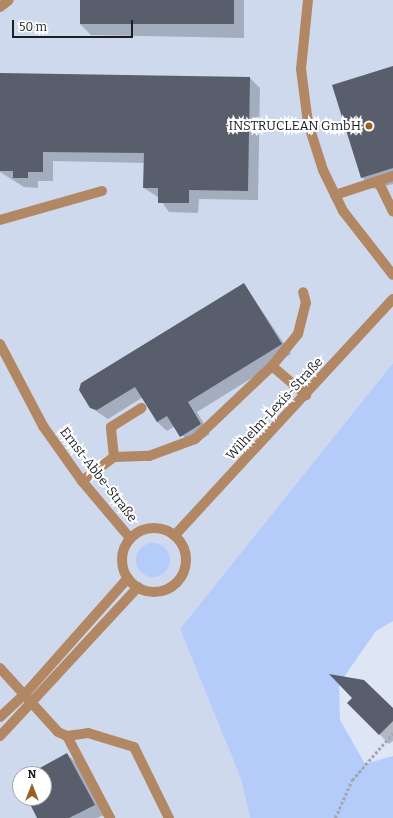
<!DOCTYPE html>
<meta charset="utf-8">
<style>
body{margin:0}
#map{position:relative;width:393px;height:818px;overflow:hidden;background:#dee5f4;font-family:Bitter,serif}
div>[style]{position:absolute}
.built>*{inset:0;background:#ced9ee}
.green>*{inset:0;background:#b5ccfb}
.round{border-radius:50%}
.shadow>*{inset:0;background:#0003}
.building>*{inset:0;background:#585e6b;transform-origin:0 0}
.path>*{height:2.5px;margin-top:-1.25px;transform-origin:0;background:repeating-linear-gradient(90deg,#a3a8b4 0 3px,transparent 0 5px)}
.minor>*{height:10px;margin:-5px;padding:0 5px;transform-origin:5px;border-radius:5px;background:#b18863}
.minor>.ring{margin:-5px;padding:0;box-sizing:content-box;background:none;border:10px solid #b18863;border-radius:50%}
.dots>*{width:11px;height:11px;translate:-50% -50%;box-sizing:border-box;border:2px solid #fff;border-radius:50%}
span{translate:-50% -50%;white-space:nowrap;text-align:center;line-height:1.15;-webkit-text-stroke:4px #fff;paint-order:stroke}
.poi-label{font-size:13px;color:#1c1e23}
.right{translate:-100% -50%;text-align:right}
.street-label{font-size:13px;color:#1c1e23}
.north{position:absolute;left:12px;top:766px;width:40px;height:40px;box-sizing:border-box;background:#fff;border:1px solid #a4a5a7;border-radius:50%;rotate:0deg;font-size:11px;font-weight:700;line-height:16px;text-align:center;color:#1c1e23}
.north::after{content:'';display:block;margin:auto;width:14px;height:18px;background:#9b6021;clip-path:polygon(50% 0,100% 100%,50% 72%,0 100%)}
.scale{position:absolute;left:12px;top:20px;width:121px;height:18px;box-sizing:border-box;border:2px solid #1c1e23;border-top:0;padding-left:5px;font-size:12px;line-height:14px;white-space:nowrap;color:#1c1e23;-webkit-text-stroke:3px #fff;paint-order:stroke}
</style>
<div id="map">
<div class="built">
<i style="clip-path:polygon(evenodd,0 0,393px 0,393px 363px,180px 629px,241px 779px,250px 818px,0 818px,0 0,20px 774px,44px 774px,44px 798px,20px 798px,20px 774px)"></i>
</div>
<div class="green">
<i style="clip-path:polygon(393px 363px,393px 621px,376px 631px,339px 684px,340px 720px,365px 764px,393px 756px,393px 818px,250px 818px,241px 779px,180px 629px)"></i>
<i class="round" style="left:136px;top:543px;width:34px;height:34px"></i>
</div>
<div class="shadow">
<i style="clip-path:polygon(81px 0,244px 0,244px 38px,91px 35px,80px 24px)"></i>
<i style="clip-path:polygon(393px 67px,393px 184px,374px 189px,362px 177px)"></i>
<i style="clip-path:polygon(250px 78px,260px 88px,258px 200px,199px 199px,198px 213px,169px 212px,159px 198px,144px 188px,145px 163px,53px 161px,53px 181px,38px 181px,38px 188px,24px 187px,0 172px,0 132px)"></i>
<i style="clip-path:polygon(244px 284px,291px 354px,197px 412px,210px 434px,191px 446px,175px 426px,167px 431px,157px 422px,143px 397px,108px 419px,91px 408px)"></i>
<i style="clip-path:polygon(349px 703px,393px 710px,393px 741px,389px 744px)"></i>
<i style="clip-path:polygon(67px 754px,77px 764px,104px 815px,97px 818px,39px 818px,28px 798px,44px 798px,44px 774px,31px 774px)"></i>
</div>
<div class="building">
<i style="left:80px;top:0;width:154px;height:24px"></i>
<i style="clip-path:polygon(393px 66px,393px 168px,361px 178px,332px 85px)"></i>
<i style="clip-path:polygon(0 73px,250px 77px,248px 191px,189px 190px,189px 203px,158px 203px,158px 188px,143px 188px,144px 153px,43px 152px,43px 172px,28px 172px,28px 178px,13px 178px,13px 171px,0 171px)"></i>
<i style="clip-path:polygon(244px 283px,282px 344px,188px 402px,201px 424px,180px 437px,167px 416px,157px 422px,135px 387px,97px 410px,90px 408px,79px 390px,81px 383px)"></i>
<i style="clip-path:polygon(329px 674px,364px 680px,393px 708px,393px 721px,379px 735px,347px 703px,352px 698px)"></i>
<i style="clip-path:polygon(67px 753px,95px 805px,69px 818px,37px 818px,27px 798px,44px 798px,44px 774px,29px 774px)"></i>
</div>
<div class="path">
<i style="left:335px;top:818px;width:42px;rotate:-65.9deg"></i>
<i style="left:352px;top:780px;width:62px;rotate:-48.9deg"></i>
</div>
<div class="minor">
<i style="left:308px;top:0;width:69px;rotate:95.8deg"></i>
<i style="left:301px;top:69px;width:54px;rotate:82.6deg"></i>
<i style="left:308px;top:123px;width:49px;rotate:72.3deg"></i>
<i style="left:323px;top:170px;width:46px;rotate:64deg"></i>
<i style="left:343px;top:211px;width:81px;rotate:52deg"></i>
<i style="left:0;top:7px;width:11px;rotate:-38deg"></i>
<i style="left:378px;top:181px;width:34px;rotate:64deg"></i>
<i style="left:335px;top:195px;width:61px;rotate:-18.1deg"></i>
<i style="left:0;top:220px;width:106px;rotate:-15.9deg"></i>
<i style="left:0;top:344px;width:93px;rotate:62.3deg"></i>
<i style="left:43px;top:426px;width:67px;rotate:54.7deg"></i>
<i style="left:82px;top:481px;width:75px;rotate:49.9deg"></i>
<i style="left:272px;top:366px;width:41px;rotate:-50.9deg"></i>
<i style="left:298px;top:334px;width:32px;rotate:-76deg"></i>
<i style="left:306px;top:303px;width:11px;rotate:-105deg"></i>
<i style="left:114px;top:457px;width:30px;rotate:-96deg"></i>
<i style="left:111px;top:427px;width:36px;rotate:-32deg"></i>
<i style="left:82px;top:481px;width:40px;rotate:-37deg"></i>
<i style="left:114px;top:457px;width:35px;rotate:-2deg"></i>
<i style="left:149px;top:456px;width:49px;rotate:-20.3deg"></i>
<i style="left:195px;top:439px;width:106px;rotate:-43.5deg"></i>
<i style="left:272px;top:366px;width:45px;rotate:40.5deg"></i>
<i class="ring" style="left:122px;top:528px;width:54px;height:54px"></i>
<i style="left:175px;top:535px;width:321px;rotate:-47.3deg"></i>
<i style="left:0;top:668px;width:86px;rotate:47.8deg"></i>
<i style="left:58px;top:732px;width:10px;rotate:24deg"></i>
<i style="left:67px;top:736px;width:21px;rotate:-8deg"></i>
<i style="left:88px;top:733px;width:48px;rotate:16.9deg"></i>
<i style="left:134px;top:747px;width:79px;rotate:63.8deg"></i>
<i style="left:0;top:717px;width:34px;rotate:-43deg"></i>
<i style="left:25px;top:694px;width:155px;rotate:-48.4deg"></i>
<i style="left:0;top:736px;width:203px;rotate:-47.2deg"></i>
<i style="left:67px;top:736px;width:93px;rotate:62.3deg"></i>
</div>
<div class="dots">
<i style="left:369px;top:126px;background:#9b6021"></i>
</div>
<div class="poi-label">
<span class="right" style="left:361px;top:126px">INSTRUCLEAN GmbH</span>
</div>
<div class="street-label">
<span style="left:275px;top:409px;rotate:-47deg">Wilhelm-Lexis-Straße</span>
<span style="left:98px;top:475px;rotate:52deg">Ernst-Abbe-Straße</span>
</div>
<div class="north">N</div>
<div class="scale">50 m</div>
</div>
